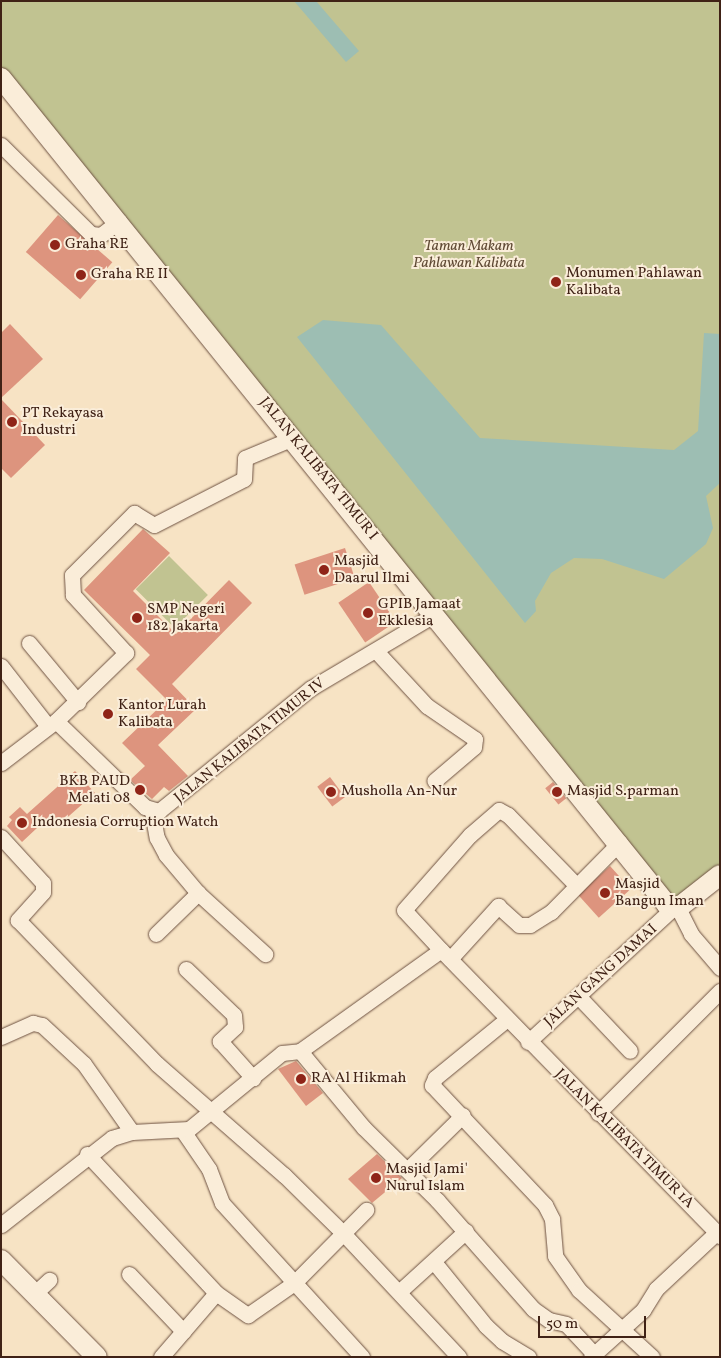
<!DOCTYPE html>
<style>
body{margin:0}
#map{position:relative;width:721px;height:1358px;overflow:hidden;background:#f7e3c4;font-family:Vollkorn,serif}
div>[style]{position:absolute}
.green>*{inset:0;background:#c1c391;transform-origin:0 0}
.water>*{inset:0;background:#9dbeb3}
.building>*{inset:0;background:#dd947e;transform-origin:0 0}
.roads{filter:drop-shadow(0 0 1px #6e5242) drop-shadow(0 0 1px #6e5242)}
.minor>*{height:15px;margin:-7.5px;padding:0 7.5px;transform-origin:7.5px;border-radius:7.5px;background:#faedd9}
.tertiary>*{height:20px;margin:-10px;padding:0 10px;transform-origin:10px;border-radius:10px;background:#faedd9}
.dots>*{width:14px;height:14px;translate:-50% -50%;box-sizing:border-box;border:2px solid #faedd9;border-radius:50%}
span{translate:-50% -50%;white-space:nowrap;text-align:center;line-height:1.15;-webkit-text-stroke:4px #faedd9;paint-order:stroke}
.poi-label{font-size:15px;color:#402216}
.left{translate:0 -50%;text-align:left}
.right{translate:-100% -50%;text-align:right}
.park-label{font-size:15px;color:#604a35;font-style:italic}
.street-label{font-size:15px;color:#402216}
.frame{position:absolute;inset:0;border:2px solid #402216;pointer-events:none}
.scale{position:absolute;left:538px;top:1316px;width:108px;height:22px;box-sizing:border-box;border:2px solid #402216;border-top:0;padding-left:6px;font-size:15px;line-height:18px;white-space:nowrap;color:#402216;-webkit-text-stroke:4px #faedd9;paint-order:stroke}
</style>
<div id="map">
<div class="green">
<i style="clip-path:polygon(1px 1px,720px 1px,720px 875px,678px 908px,1px 78px)"></i>
<i style="left:169px;top:556px;width:55px;height:47px;rotate:45deg"></i>
</div>
<div class="water">
<i style="clip-path:polygon(294px 1px,316px 1px,359px 51px,346px 62px)"></i>
<i style="clip-path:polygon(323px 320px,381px 325px,480px 438px,674px 450px,698px 431px,704px 333px,720px 334px,720px 483px,706px 496px,713px 528px,706px 544px,664px 579px,602px 559px,574px 558px,551px 573px,535px 601px,536px 611px,525px 623px,297px 337px)"></i>
</div>
<div class="building">
<i style="left:58px;top:215px;width:72px;height:49px;rotate:41deg"></i>
<i style="clip-path:polygon(10px 324px,43px 359px,1px 398px,1px 333px)"></i>
<i style="clip-path:polygon(1px 399px,45px 445px,11px 478px,1px 468px)"></i>
<i style="clip-path:polygon(143px 529px,170px 553px,133px 591px,176px 634px,229px 580px,252px 603px,172px 684px,196px 709px,158px 745px,188px 776px,169px 791px,164px 787px,152px 799px,130px 780px,145px 766px,122px 743px,167px 700px,136px 669px,150px 655px,84px 590px)"></i>
<i style="left:345px;top:548px;width:32px;height:53px;rotate:72deg"></i>
<i style="left:369px;top:582px;width:48px;height:37px;rotate:56deg"></i>
<i style="clip-path:polygon(75px 771px,95px 793px,61px 823px,52px 814px,22px 842px,7px 826px,12px 820px,9px 817px,20px 807px,27px 814px)"></i>
<i style="left:330px;top:777px;width:25px;height:16px;rotate:53deg"></i>
<i style="left:553px;top:782px;width:21px;height:10px;rotate:51deg"></i>
<i style="left:610px;top:866px;width:31px;height:43px;rotate:48deg"></i>
<i style="clip-path:polygon(296px 1061px,323px 1093px,306px 1106px,278px 1069px)"></i>
<i style="clip-path:polygon(377px 1154px,402px 1178px,372px 1203px,348px 1179px)"></i>
</div>
<div class="roads">
<div class="minor">
<i style="left:1px;top:145px;width:127px;rotate:44.7deg"></i>
<i style="left:91px;top:234px;width:10px;rotate:6deg"></i>
<i style="left:101px;top:235px;width:23px;rotate:-38deg"></i>
<i style="left:29px;top:643px;width:77px;rotate:50.3deg"></i>
<i style="left:376px;top:651px;width:75px;rotate:47.2deg"></i>
<i style="left:427px;top:706px;width:58px;rotate:34.5deg"></i>
<i style="left:475px;top:739px;width:8px;rotate:97deg"></i>
<i style="left:474px;top:747px;width:52px;rotate:139.6deg"></i>
<i style="left:1px;top:666px;width:75px;rotate:52.1deg"></i>
<i style="left:56px;top:721px;width:98px;rotate:-44.2deg"></i>
<i style="left:126px;top:653px;width:79px;rotate:-132.4deg"></i>
<i style="left:73px;top:595px;width:20px;rotate:-93deg"></i>
<i style="left:72px;top:575px;width:88px;rotate:-45deg"></i>
<i style="left:134px;top:513px;width:23px;rotate:31deg"></i>
<i style="left:154px;top:525px;width:101px;rotate:-27.1deg"></i>
<i style="left:244px;top:479px;width:21px;rotate:-87deg"></i>
<i style="left:245px;top:458px;width:52px;rotate:-22.6deg"></i>
<i style="left:1px;top:763px;width:69px;rotate:-37.4deg"></i>
<i style="left:56px;top:721px;width:124px;rotate:44deg"></i>
<i style="left:145px;top:807px;width:15px;rotate:16deg"></i>
<i style="left:159px;top:811px;width:196px;rotate:-39deg"></i>
<i style="left:311px;top:688px;width:143px;rotate:-30.7deg"></i>
<i style="left:152px;top:811px;width:27px;rotate:80deg"></i>
<i style="left:157px;top:838px;width:19px;rotate:62deg"></i>
<i style="left:166px;top:855px;width:50px;rotate:49.9deg"></i>
<i style="left:198px;top:893px;width:91px;rotate:42.3deg"></i>
<i style="left:1px;top:837px;width:62px;rotate:47.6deg"></i>
<i style="left:43px;top:883px;width:9px;rotate:90deg"></i>
<i style="left:43px;top:892px;width:38px;rotate:132deg"></i>
<i style="left:18px;top:920px;width:200px;rotate:46deg"></i>
<i style="left:157px;top:1064px;width:169px;rotate:41.2deg"></i>
<i style="left:284px;top:1175px;width:81px;rotate:44.5deg"></i>
<i style="left:342px;top:1232px;width:171px;rotate:46.9deg"></i>
<i style="left:678px;top:908px;width:29px;rotate:63deg"></i>
<i style="left:691px;top:934px;width:45px;rotate:49.5deg"></i>
<i style="left:156px;top:934px;width:59px;rotate:-44.3deg"></i>
<i style="left:441px;top:950px;width:54px;rotate:-132.8deg"></i>
<i style="left:404px;top:910px;width:100px;rotate:-48.7deg"></i>
<i style="left:470px;top:835px;width:38px;rotate:-41deg"></i>
<i style="left:499px;top:810px;width:10px;rotate:29deg"></i>
<i style="left:508px;top:815px;width:98px;rotate:45.8deg"></i>
<i style="left:450px;top:959px;width:72px;rotate:-47.8deg"></i>
<i style="left:498px;top:906px;width:28px;rotate:42deg"></i>
<i style="left:519px;top:925px;width:11px"></i>
<i style="left:530px;top:925px;width:25px;rotate:-32deg"></i>
<i style="left:551px;top:912px;width:98px;rotate:-45.4deg"></i>
<i style="left:186px;top:969px;width:66px;rotate:43.8deg"></i>
<i style="left:234px;top:1015px;width:12px;rotate:85deg"></i>
<i style="left:235px;top:1027px;width:21px;rotate:137deg"></i>
<i style="left:220px;top:1041px;width:50px;rotate:48.3deg"></i>
<i style="left:579px;top:997px;width:74px;rotate:46.6deg"></i>
<i style="left:507px;top:1019px;width:93px;rotate:140.7deg"></i>
<i style="left:435px;top:1078px;width:8px;rotate:113deg"></i>
<i style="left:432px;top:1085px;width:165px;rotate:46.7deg"></i>
<i style="left:545px;top:1205px;width:16px;rotate:63deg"></i>
<i style="left:552px;top:1219px;width:37px;rotate:85deg"></i>
<i style="left:555px;top:1256px;width:42px;rotate:54.8deg"></i>
<i style="left:579px;top:1290px;width:99px;rotate:42.5deg"></i>
<i style="left:1px;top:1037px;width:35px;rotate:-24deg"></i>
<i style="left:33px;top:1023px;width:9px;rotate:13deg"></i>
<i style="left:42px;top:1025px;width:57px;rotate:42.9deg"></i>
<i style="left:84px;top:1064px;width:83px;rotate:54.8deg"></i>
<i style="left:528px;top:1042px;width:197px;rotate:-42.7deg"></i>
<i style="left:300px;top:1051px;width:173px;rotate:-35.6deg"></i>
<i style="left:441px;top:950px;width:400px;rotate:45.7deg"></i>
<i style="left:598px;top:1113px;width:173px;rotate:-45deg"></i>
<i style="left:183px;top:1131px;width:46px;rotate:55.6deg"></i>
<i style="left:209px;top:1169px;width:36px;rotate:69deg"></i>
<i style="left:222px;top:1203px;width:208px;rotate:47.7deg"></i>
<i style="left:87px;top:1154px;width:190px;rotate:47.1deg"></i>
<i style="left:216px;top:1293px;width:39px;rotate:35deg"></i>
<i style="left:248px;top:1315px;width:56px;rotate:-34.8deg"></i>
<i style="left:294px;top:1283px;width:103px;rotate:-45.4deg"></i>
<i style="left:407px;top:1170px;width:78px;rotate:-44.5deg"></i>
<i style="left:1px;top:1225px;width:141px;rotate:-38.1deg"></i>
<i style="left:112px;top:1138px;width:21px;rotate:-17deg"></i>
<i style="left:132px;top:1132px;width:57px;rotate:-3deg"></i>
<i style="left:189px;top:1129px;width:120px;rotate:-39.3deg"></i>
<i style="left:282px;top:1053px;width:18px;rotate:-6deg"></i>
<i style="left:300px;top:1051px;width:100px;rotate:50.3deg"></i>
<i style="left:364px;top:1128px;width:103px;rotate:44.6deg"></i>
<i style="left:437px;top:1200px;width:145px;rotate:48.6deg"></i>
<i style="left:533px;top:1309px;width:19px;rotate:35deg"></i>
<i style="left:549px;top:1320px;width:17px;rotate:13deg"></i>
<i style="left:566px;top:1324px;width:40px;rotate:47deg"></i>
<i style="left:434px;top:1262px;width:82px;rotate:50.9deg"></i>
<i style="left:486px;top:1326px;width:22px;rotate:43deg"></i>
<i style="left:502px;top:1341px;width:31px;rotate:31deg"></i>
<i style="left:129px;top:1274px;width:79px;rotate:46.5deg"></i>
<i style="left:400px;top:1291px;width:89px;rotate:-42.3deg"></i>
<i style="left:34px;top:1294px;width:21px;rotate:-43deg"></i>
<i style="left:161px;top:1357px;width:84px;rotate:-49.3deg"></i>
<i style="left:591px;top:1357px;width:70px;rotate:-42.1deg"></i>
<i style="left:643px;top:1310px;width:25px;rotate:-58deg"></i>
<i style="left:656px;top:1289px;width:82px;rotate:-43deg"></i>
</div>
<div class="tertiary">
<i style="left:1px;top:78px;width:1062px;rotate:51.15deg"></i>
<i style="left:667px;top:905px;width:11px;rotate:15deg"></i>
<i style="left:678px;top:908px;width:53px;rotate:-38.2deg"></i>
<i style="left:1px;top:1260px;width:136px;rotate:45.3deg"></i>
</div>
</div>
<div class="dots">
<i style="left:55px;top:245px;background:#8f2418"></i>
<i style="left:81px;top:275px;background:#8f2418"></i>
<i style="left:556px;top:282px;background:#8f2418"></i>
<i style="left:12px;top:422px;background:#8f2418"></i>
<i style="left:324px;top:570px;background:#8f2418"></i>
<i style="left:368px;top:613px;background:#8f2418"></i>
<i style="left:137px;top:618px;background:#8f2418"></i>
<i style="left:108px;top:714px;background:#8f2418"></i>
<i style="left:140px;top:790px;background:#8f2418"></i>
<i style="left:331px;top:792px;background:#8f2418"></i>
<i style="left:557px;top:792px;background:#8f2418"></i>
<i style="left:22px;top:823px;background:#8f2418"></i>
<i style="left:605px;top:893px;background:#8f2418"></i>
<i style="left:301px;top:1079px;background:#8f2418"></i>
<i style="left:376px;top:1178px;background:#8f2418"></i>
</div>
<div class="poi-label">
<span class="left" style="left:65px;top:245px">Graha RE</span>
<span class="left" style="left:566px;top:282px">Monumen Pahlawan<br>Kalibata</span>
<span class="left" style="left:91px;top:275px">Graha RE II</span>
<span class="left" style="left:22px;top:422px">PT Rekayasa<br>Industri</span>
<span class="left" style="left:334px;top:570px">Masjid<br>Daarul Ilmi</span>
<span class="left" style="left:378px;top:613px">GPIB Jamaat<br>Ekklesia</span>
<span class="left" style="left:147px;top:618px">SMP Negeri<br>182 Jakarta</span>
<span class="left" style="left:118px;top:714px">Kantor Lurah<br>Kalibata</span>
<span class="right" style="left:130px;top:790px">BKB PAUD<br>Melati 08</span>
<span class="left" style="left:341px;top:792px">Musholla An-Nur</span>
<span class="left" style="left:567px;top:792px">Masjid S.parman</span>
<span class="left" style="left:32px;top:823px">Indonesia Corruption Watch</span>
<span class="left" style="left:615px;top:893px">Masjid<br>Bangun Iman</span>
<span class="left" style="left:311px;top:1079px">RA Al Hikmah</span>
<span class="left" style="left:386px;top:1178px">Masjid Jami'<br>Nurul Islam</span>
</div>
<div class="park-label">
<span style="left:469px;top:255px">Taman Makam<br>Pahlawan Kalibata</span>
</div>
<div class="street-label">
<span style="left:318px;top:469px;rotate:51deg">JALAN KALIBATA TIMUR I</span>
<span style="left:250px;top:741px;rotate:-39deg">JALAN KALIBATA TIMUR IV</span>
<span style="left:601px;top:976px;rotate:-42deg">JALAN GANG DAMAI</span>
<span style="left:624px;top:1139px;rotate:45deg">JALAN KALIBATA TIMUR 1A</span>
</div>
<div class="frame"></div>
<div class="scale">50 m</div>
</div>
